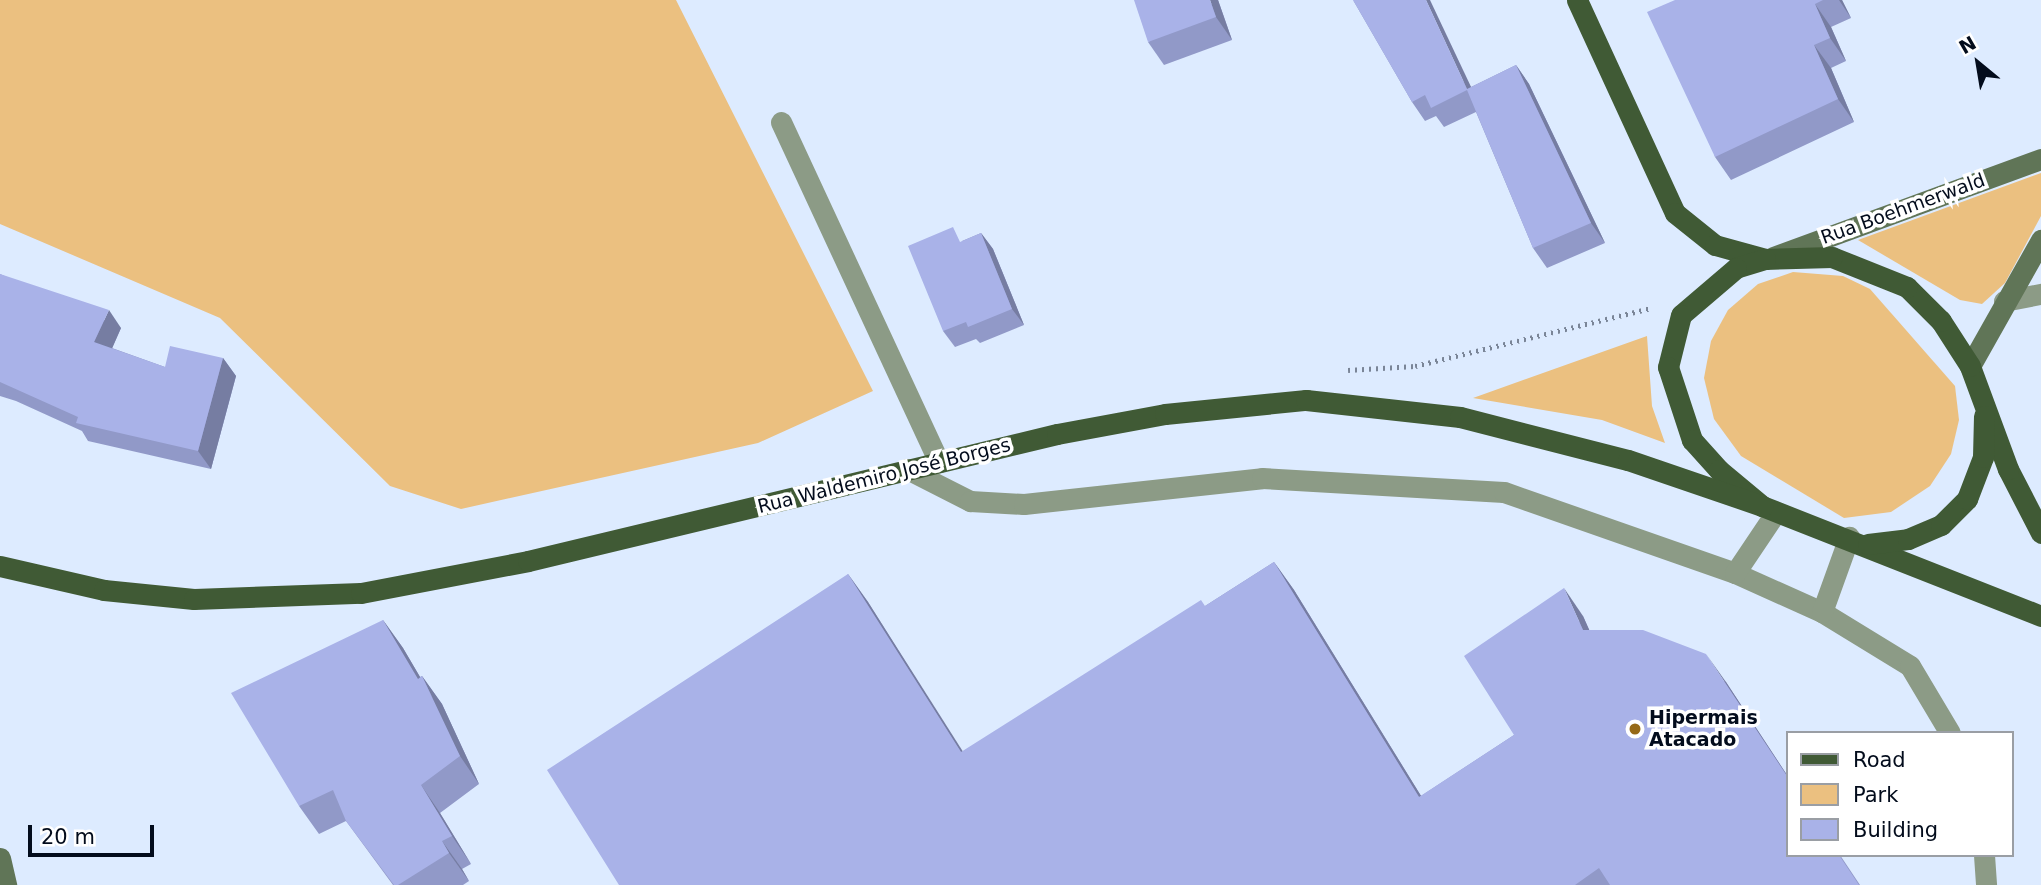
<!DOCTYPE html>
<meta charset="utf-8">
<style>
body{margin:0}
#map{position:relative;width:2041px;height:885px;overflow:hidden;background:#ddebff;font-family:"DejaVu Sans",sans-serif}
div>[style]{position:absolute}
.green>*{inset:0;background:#ebc080}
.path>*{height:4.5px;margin-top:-2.25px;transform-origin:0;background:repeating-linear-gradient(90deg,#7a8597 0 2px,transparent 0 7px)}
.lane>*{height:21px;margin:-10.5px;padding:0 10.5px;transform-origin:10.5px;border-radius:10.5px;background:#8c9b86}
.street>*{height:21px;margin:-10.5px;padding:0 10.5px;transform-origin:10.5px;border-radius:10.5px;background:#8c9b86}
.secondary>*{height:21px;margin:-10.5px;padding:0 10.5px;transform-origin:10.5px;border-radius:10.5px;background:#607557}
.primary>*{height:21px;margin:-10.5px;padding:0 10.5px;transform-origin:10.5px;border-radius:10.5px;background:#405a35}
.wall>*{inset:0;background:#9199c8}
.shaded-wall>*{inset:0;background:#767da2}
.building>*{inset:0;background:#a9b2e8}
.dots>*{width:19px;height:19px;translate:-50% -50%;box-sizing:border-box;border:4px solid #fff;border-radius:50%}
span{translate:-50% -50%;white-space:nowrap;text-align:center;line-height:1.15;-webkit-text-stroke:7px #fff;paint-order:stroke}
.street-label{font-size:19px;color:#030c1c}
.poi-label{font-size:19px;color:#030c1c;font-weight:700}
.left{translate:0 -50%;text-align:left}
.legend{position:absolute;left:1786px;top:731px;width:228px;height:126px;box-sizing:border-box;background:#fff;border:2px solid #9a9ea4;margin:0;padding:9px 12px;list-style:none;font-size:21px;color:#030c1c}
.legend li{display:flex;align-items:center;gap:14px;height:35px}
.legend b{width:35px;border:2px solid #9a9ea4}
.north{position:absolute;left:1943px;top:28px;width:70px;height:70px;-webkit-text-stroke:5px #fff;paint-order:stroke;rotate:330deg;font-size:19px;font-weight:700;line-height:28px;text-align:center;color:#030c1c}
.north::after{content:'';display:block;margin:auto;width:24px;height:32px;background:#030c1c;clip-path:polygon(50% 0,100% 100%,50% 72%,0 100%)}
.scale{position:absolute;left:28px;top:825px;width:126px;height:32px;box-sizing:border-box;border:4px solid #030c1c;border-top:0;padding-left:9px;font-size:21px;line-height:24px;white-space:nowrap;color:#030c1c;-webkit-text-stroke:5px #fff;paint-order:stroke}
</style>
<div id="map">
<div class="green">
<i style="clip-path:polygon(0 0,676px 0,873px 391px,758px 443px,461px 509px,390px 486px,220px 318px,0 224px)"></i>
<i style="clip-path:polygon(2041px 173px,2041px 216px,2005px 283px,1982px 304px,1960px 300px,1858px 240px)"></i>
<i style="clip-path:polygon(1793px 272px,1843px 276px,1870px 289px,1955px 386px,1959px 420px,1951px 454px,1930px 486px,1891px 512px,1844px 518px,1741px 456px,1714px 419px,1704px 378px,1711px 341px,1728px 310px,1758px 284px)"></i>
<i style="clip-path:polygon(1647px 336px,1652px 406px,1665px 443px,1602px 420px,1473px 398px)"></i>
</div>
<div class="path">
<i style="left:1348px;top:370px;width:67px;rotate:-3.4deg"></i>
<i style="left:1415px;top:366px;width:243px;rotate:-13.8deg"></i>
</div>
<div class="lane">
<i style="left:907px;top:469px;width:71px;rotate:26.9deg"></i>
<i style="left:970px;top:501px;width:54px;rotate:3.2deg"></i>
<i style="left:1024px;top:504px;width:239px;rotate:-6.2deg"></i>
<i style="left:1262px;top:478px;width:242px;rotate:3.3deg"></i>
<i style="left:1504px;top:492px;width:245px;rotate:19.3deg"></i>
<i style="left:1735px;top:573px;width:95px;rotate:24.1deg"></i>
<i style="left:1822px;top:612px;width:103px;rotate:31.5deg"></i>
<i style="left:1910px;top:666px;width:78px;rotate:59.2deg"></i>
<i style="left:1735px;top:573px;width:73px;rotate:-56.1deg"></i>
<i style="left:1822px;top:612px;width:80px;rotate:-70.2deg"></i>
<i style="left:1984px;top:855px;width:30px;rotate:86deg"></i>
</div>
<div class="street">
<i style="left:781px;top:122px;width:375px;rotate:65.1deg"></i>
<i style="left:2004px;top:301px;width:38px;rotate:-11deg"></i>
</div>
<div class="secondary">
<i style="left:1773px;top:257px;width:285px;rotate:-20.1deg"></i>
<i style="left:1970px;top:366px;width:145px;rotate:-60.6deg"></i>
<i style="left:0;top:858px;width:28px;rotate:77deg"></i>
</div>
<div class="primary">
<i style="left:1577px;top:0;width:234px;rotate:65.3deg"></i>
<i style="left:1675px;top:213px;width:51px;rotate:38.7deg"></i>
<i style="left:1715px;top:245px;width:52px;rotate:15.6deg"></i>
<i style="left:2041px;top:533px;width:72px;rotate:-117.3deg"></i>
<i style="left:2008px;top:469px;width:110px;rotate:-110.3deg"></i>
<i style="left:1970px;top:366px;width:54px;rotate:-122.8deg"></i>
<i style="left:1941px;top:321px;width:48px;rotate:-135deg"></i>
<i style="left:1907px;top:287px;width:81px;rotate:-158.2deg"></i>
<i style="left:1832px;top:257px;width:67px;rotate:178.3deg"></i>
<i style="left:1765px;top:259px;width:30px;rotate:163deg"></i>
<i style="left:1736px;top:268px;width:72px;rotate:139.5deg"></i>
<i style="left:1681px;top:315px;width:54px;rotate:104deg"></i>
<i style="left:1668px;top:367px;width:77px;rotate:71.8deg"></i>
<i style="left:1692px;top:440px;width:40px;rotate:48deg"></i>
<i style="left:1719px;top:470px;width:56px;rotate:39.9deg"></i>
<i style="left:1762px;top:506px;width:300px;rotate:21.5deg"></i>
<i style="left:1868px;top:544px;width:40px;rotate:-7.1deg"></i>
<i style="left:1908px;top:539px;width:36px;rotate:-23deg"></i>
<i style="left:1941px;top:525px;width:37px;rotate:-45deg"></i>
<i style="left:1967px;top:499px;width:45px;rotate:-69.1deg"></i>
<i style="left:1983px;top:457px;width:41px;rotate:-88.6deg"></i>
<i style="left:0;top:566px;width:107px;rotate:13deg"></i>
<i style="left:104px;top:590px;width:90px;rotate:5.7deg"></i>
<i style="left:194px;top:599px;width:167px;rotate:-2.1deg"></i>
<i style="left:361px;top:593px;width:170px;rotate:-10.8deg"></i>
<i style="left:528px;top:561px;width:544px;rotate:-13.5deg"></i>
<i style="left:1057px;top:434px;width:110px;rotate:-10.5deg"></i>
<i style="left:1165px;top:414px;width:142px;rotate:-5.7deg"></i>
<i style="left:1306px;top:400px;width:155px;rotate:6.3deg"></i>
<i style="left:1460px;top:417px;width:173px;rotate:14.4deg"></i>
<i style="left:1628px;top:460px;width:142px;rotate:18.9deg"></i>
</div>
<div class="wall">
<i style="clip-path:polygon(1218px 0,1232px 40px,1164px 65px,1148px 42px)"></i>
<i style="clip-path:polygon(1353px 0,1471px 87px,1516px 65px,1529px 84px,1605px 243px,1547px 268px,1533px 248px,1476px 112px,1444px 127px,1436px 116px,1425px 121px,1412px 102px)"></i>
<i style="clip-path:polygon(1675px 0,1842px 0,1851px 18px,1831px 27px,1846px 61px,1831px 68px,1854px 122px,1731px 180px,1715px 157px)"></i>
<i style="clip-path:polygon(981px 233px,993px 249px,1024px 325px,980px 343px,976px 339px,955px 347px,943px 331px,962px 241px)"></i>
<i style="clip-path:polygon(0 274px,121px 328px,112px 348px,165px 367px,223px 358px,236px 376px,211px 469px,88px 441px,82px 431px,16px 401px,0 396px)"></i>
<i style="clip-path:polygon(1274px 562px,1294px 590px,1421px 796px,1514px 735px,1583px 616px,1589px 630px,1726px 682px,1787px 775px,1787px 855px,1840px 855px,1860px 885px,619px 885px,848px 574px,868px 602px,962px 752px,1205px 606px)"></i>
<i style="clip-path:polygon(383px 620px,403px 648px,420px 677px,422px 676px,442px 704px,479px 784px,440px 813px,471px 864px,462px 869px,469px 881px,463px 885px,393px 885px,346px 821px,319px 834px,299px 806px)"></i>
</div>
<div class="shaded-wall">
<i style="clip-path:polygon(1210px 0,1218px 0,1232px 40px,1216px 17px)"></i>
<i style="clip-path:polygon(1426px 0,1430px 0,1481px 108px,1467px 89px)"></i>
<i style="clip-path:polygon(1839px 0,1842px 0,1851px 18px)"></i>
<i style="clip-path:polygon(1815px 4px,1831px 27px,1846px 61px,1830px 38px)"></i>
<i style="clip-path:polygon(1814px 45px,1831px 68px,1854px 122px,1838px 99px)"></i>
<i style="clip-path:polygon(1516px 65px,1529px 84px,1605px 243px,1591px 223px)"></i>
<i style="clip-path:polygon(981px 233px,993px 249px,1024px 325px,1012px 309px)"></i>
<i style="clip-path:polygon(109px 310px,121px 328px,107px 360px,94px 342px)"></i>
<i style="clip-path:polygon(223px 358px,236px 376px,211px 469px,198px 451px)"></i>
<i style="clip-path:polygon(1274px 562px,1294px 590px,1439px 825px,1419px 797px)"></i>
<i style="clip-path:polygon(848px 574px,868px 602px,981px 780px,961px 752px)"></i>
<i style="clip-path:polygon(1564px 588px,1583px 616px,1602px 658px,1583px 630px)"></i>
<i style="clip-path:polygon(383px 620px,403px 648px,433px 699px,422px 676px,442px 704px,479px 784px,460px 756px)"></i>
<i style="clip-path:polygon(1706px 654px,1726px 682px,1787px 775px,1787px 776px)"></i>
<i style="clip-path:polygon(421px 785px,440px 813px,471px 864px,452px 836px)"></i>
<i style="clip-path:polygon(442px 841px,462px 869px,469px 881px,449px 853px)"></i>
</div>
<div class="building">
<i style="clip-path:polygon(1134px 0,1210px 0,1216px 17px,1148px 42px)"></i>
<i style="clip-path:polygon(1353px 0,1426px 0,1467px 89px,1516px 65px,1591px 223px,1533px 248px,1467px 90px,1431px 108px,1425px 95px,1412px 102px)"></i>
<i style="clip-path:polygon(1675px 0,1823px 0,1815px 4px,1830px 38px,1814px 45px,1838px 99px,1715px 157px,1647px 12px)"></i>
<i style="clip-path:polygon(953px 227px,960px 242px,981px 233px,1012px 309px,968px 327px,966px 322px,943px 331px,908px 246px)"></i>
<i style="clip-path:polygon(0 274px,109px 310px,94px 342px,165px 367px,170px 346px,223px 358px,198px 451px,76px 423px,78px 417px,0 382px)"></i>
<i style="clip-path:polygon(1274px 562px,1419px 797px,1514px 735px,1464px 656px,1564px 588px,1583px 630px,1643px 630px,1706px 654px,1787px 776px,1787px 855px,1839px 855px,1859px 885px,1610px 885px,1599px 868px,1575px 885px,619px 885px,547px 770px,848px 574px,961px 752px,1201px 600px,1205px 606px)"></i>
<i style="clip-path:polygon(383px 620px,418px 679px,422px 676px,460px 756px,421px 785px,452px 836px,442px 841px,449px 853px,398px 885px,394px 885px,346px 821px,333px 790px,299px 806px,231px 693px)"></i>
</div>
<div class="dots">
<i style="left:1635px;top:729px;background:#966918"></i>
</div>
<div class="street-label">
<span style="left:1903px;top:209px;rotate:-20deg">Rua Boehmerwald</span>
<span style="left:884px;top:476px;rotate:-14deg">Rua Waldemiro José Borges</span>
</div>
<div class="poi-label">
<span class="left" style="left:1649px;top:729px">Hipermais<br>Atacado</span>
</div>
<ul class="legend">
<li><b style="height:9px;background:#405a35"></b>Road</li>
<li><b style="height:19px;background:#ebc080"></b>Park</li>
<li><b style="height:19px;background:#a9b2e8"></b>Building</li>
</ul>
<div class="north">N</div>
<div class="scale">20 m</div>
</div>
